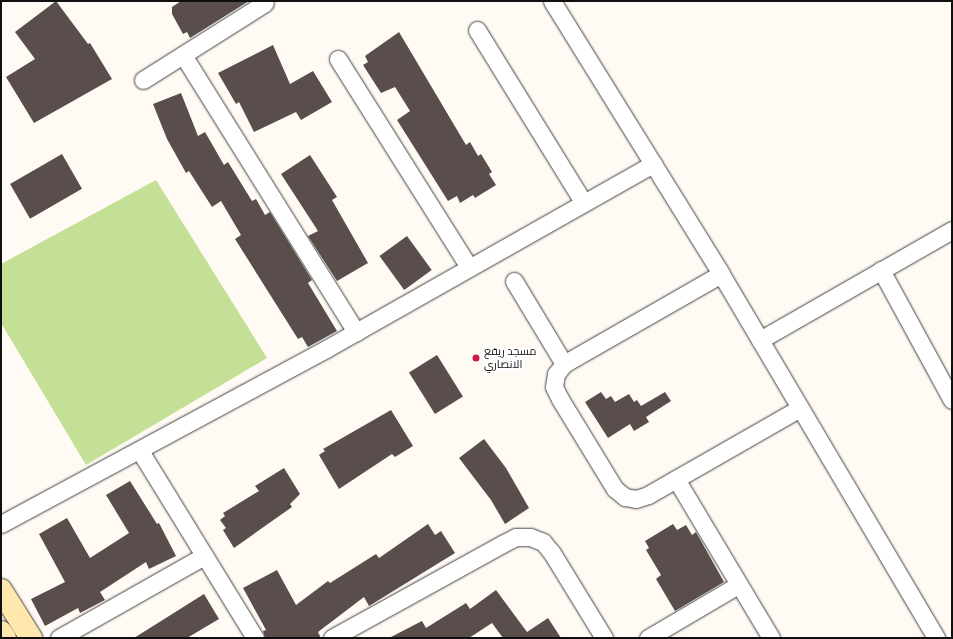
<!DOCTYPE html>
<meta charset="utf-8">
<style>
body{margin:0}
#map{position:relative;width:953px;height:639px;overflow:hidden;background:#fffaf3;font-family:Merriweather,Cairo,serif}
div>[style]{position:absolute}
.forest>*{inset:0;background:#c4e096}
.building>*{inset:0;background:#594e4b;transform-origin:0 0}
.roads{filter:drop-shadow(0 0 1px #434343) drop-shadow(0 0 1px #434343)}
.street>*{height:17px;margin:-8.5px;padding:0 8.5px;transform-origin:8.5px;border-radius:8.5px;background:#fff}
.secondary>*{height:22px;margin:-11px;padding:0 11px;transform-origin:11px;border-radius:11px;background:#ffe7ae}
.dots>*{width:11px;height:11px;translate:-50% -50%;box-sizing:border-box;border:2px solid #fff;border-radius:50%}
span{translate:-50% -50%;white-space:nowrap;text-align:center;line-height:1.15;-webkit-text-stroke:4px #fff;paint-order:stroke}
.poi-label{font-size:11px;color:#101010}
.left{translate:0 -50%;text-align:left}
.frame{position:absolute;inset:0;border:2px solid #101010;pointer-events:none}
</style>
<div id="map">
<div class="forest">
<i style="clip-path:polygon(156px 180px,267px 358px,86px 465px,1px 323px,1px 264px)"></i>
</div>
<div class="building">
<i style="clip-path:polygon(56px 1px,88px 44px,90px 43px,112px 79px,34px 123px,6px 77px,35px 59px,15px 32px)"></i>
<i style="clip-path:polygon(181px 1px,249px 1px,190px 38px,187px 32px,183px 34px,172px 14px,172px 7px)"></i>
<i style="clip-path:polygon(399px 32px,466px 145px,470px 142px,478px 156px,481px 154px,492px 172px,489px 174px,496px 185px,475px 198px,473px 195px,460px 203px,457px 196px,448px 201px,397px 120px,410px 111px,395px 87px,381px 93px,363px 65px,368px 62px,365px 56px)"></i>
<i style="clip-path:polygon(273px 45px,290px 84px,313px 71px,332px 102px,301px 120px,296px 112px,254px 132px,239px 102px,236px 104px,218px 73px)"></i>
<i style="clip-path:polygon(181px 93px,198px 136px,205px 132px,224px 165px,228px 162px,252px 201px,256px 199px,265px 215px,270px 212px,312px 280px,308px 283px,337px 331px,308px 347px,302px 337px,298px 339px,235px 239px,241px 235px,221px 201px,212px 207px,189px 171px,186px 173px,167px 139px,153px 104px)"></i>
<i style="left:62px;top:154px;width:40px;height:60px;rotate:60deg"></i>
<i style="clip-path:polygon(310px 155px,337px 197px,332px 200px,368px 263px,337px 281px,308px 236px,318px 231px,281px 174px)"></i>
<i style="left:407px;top:236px;width:42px;height:34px;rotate:54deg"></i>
<i style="left:437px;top:355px;width:49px;height:33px;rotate:58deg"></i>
<i style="clip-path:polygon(601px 392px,606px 399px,611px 396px,615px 402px,629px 394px,634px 402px,637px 400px,641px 406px,665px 392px,671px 401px,646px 417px,649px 422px,634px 431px,630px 424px,608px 438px,585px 402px)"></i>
<i style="clip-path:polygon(391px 410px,413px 446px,395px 457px,392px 454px,339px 489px,319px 455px,325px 451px,323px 449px)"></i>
<i style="clip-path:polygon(484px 439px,506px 468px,529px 508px,505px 524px,491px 500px,459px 458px)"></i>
<i style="clip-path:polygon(284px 468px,300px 494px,290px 504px,292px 507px,234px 548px,223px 530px,226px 528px,220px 520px,225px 516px,223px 513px,259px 491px,255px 486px)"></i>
<i style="clip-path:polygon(130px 481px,157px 524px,159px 523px,176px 556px,149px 569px,146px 562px,100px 592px,105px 600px,80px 613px,78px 608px,45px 626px,31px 599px,65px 582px,39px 534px,67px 518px,90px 558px,129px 533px,106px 495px)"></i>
<i style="clip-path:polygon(428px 524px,435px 535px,441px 531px,455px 553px,369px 606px,364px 597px,318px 632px,321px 638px,265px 638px,263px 631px,266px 630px,243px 588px,277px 570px,296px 605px,328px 581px,330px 583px,376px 554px,379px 558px)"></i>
<i style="clip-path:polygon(673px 524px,677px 530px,686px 525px,692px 535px,696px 532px,724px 582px,675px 611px,656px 579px,661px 575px,646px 550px,649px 548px,645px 541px)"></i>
<i style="clip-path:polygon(496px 590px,527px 632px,548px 618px,561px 638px,503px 638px,492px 623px,469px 638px,389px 638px,422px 621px,426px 628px,466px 603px,470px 609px)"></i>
<i style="clip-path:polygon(204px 594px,219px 619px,187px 638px,134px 638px)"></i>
</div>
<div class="roads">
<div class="street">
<i style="left:552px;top:1px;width:321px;rotate:58.2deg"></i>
<i style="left:721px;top:274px;width:423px;rotate:59.4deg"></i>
<i style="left:477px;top:30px;width:203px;rotate:58.3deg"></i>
<i style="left:183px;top:55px;width:327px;rotate:58deg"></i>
<i style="left:338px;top:59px;width:246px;rotate:57.8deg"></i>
<i style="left:143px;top:80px;width:144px;rotate:-32.3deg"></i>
<i style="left:881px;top:270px;width:148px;rotate:61.4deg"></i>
<i style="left:721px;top:274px;width:181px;rotate:150.2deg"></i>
<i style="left:564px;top:364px;width:13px;rotate:129deg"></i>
<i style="left:556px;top:374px;width:13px;rotate:99deg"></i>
<i style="left:554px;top:387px;width:13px;rotate:63deg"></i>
<i style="left:560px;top:399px;width:105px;rotate:58.6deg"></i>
<i style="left:615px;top:489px;width:13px;rotate:39deg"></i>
<i style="left:625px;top:497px;width:11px;rotate:10deg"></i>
<i style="left:636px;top:499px;width:13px;rotate:-18deg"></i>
<i style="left:648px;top:495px;width:175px;rotate:-29.8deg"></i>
<i style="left:514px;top:281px;width:97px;rotate:58.9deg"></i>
<i style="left:760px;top:340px;width:221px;rotate:-29.8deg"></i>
<i style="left:140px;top:451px;width:220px;rotate:58.4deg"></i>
<i style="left:676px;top:479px;width:185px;rotate:59.1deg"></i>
<i style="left:1px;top:524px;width:369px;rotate:-28.3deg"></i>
<i style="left:326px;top:349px;width:376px;rotate:-29.5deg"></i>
<i style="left:59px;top:638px;width:167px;rotate:-29.5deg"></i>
<i style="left:332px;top:638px;width:196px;rotate:-28.9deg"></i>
<i style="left:504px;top:543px;width:13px;rotate:-27deg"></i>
<i style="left:516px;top:537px;width:14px"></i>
<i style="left:530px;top:537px;width:14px;rotate:21deg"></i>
<i style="left:543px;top:542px;width:14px;rotate:51deg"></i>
<i style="left:552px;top:553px;width:100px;rotate:58.5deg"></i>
<i style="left:648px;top:638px;width:104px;rotate:-30.5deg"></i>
</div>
<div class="secondary">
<i style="left:1px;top:590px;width:57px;rotate:58deg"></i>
<i style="left:1px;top:632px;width:7px;rotate:56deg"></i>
</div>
</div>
<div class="dots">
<i style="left:476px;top:358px;background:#cc1b44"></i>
</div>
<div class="poi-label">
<span class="left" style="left:484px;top:358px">مسجد ريفع<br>الانصاري</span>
</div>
<div class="frame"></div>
</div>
